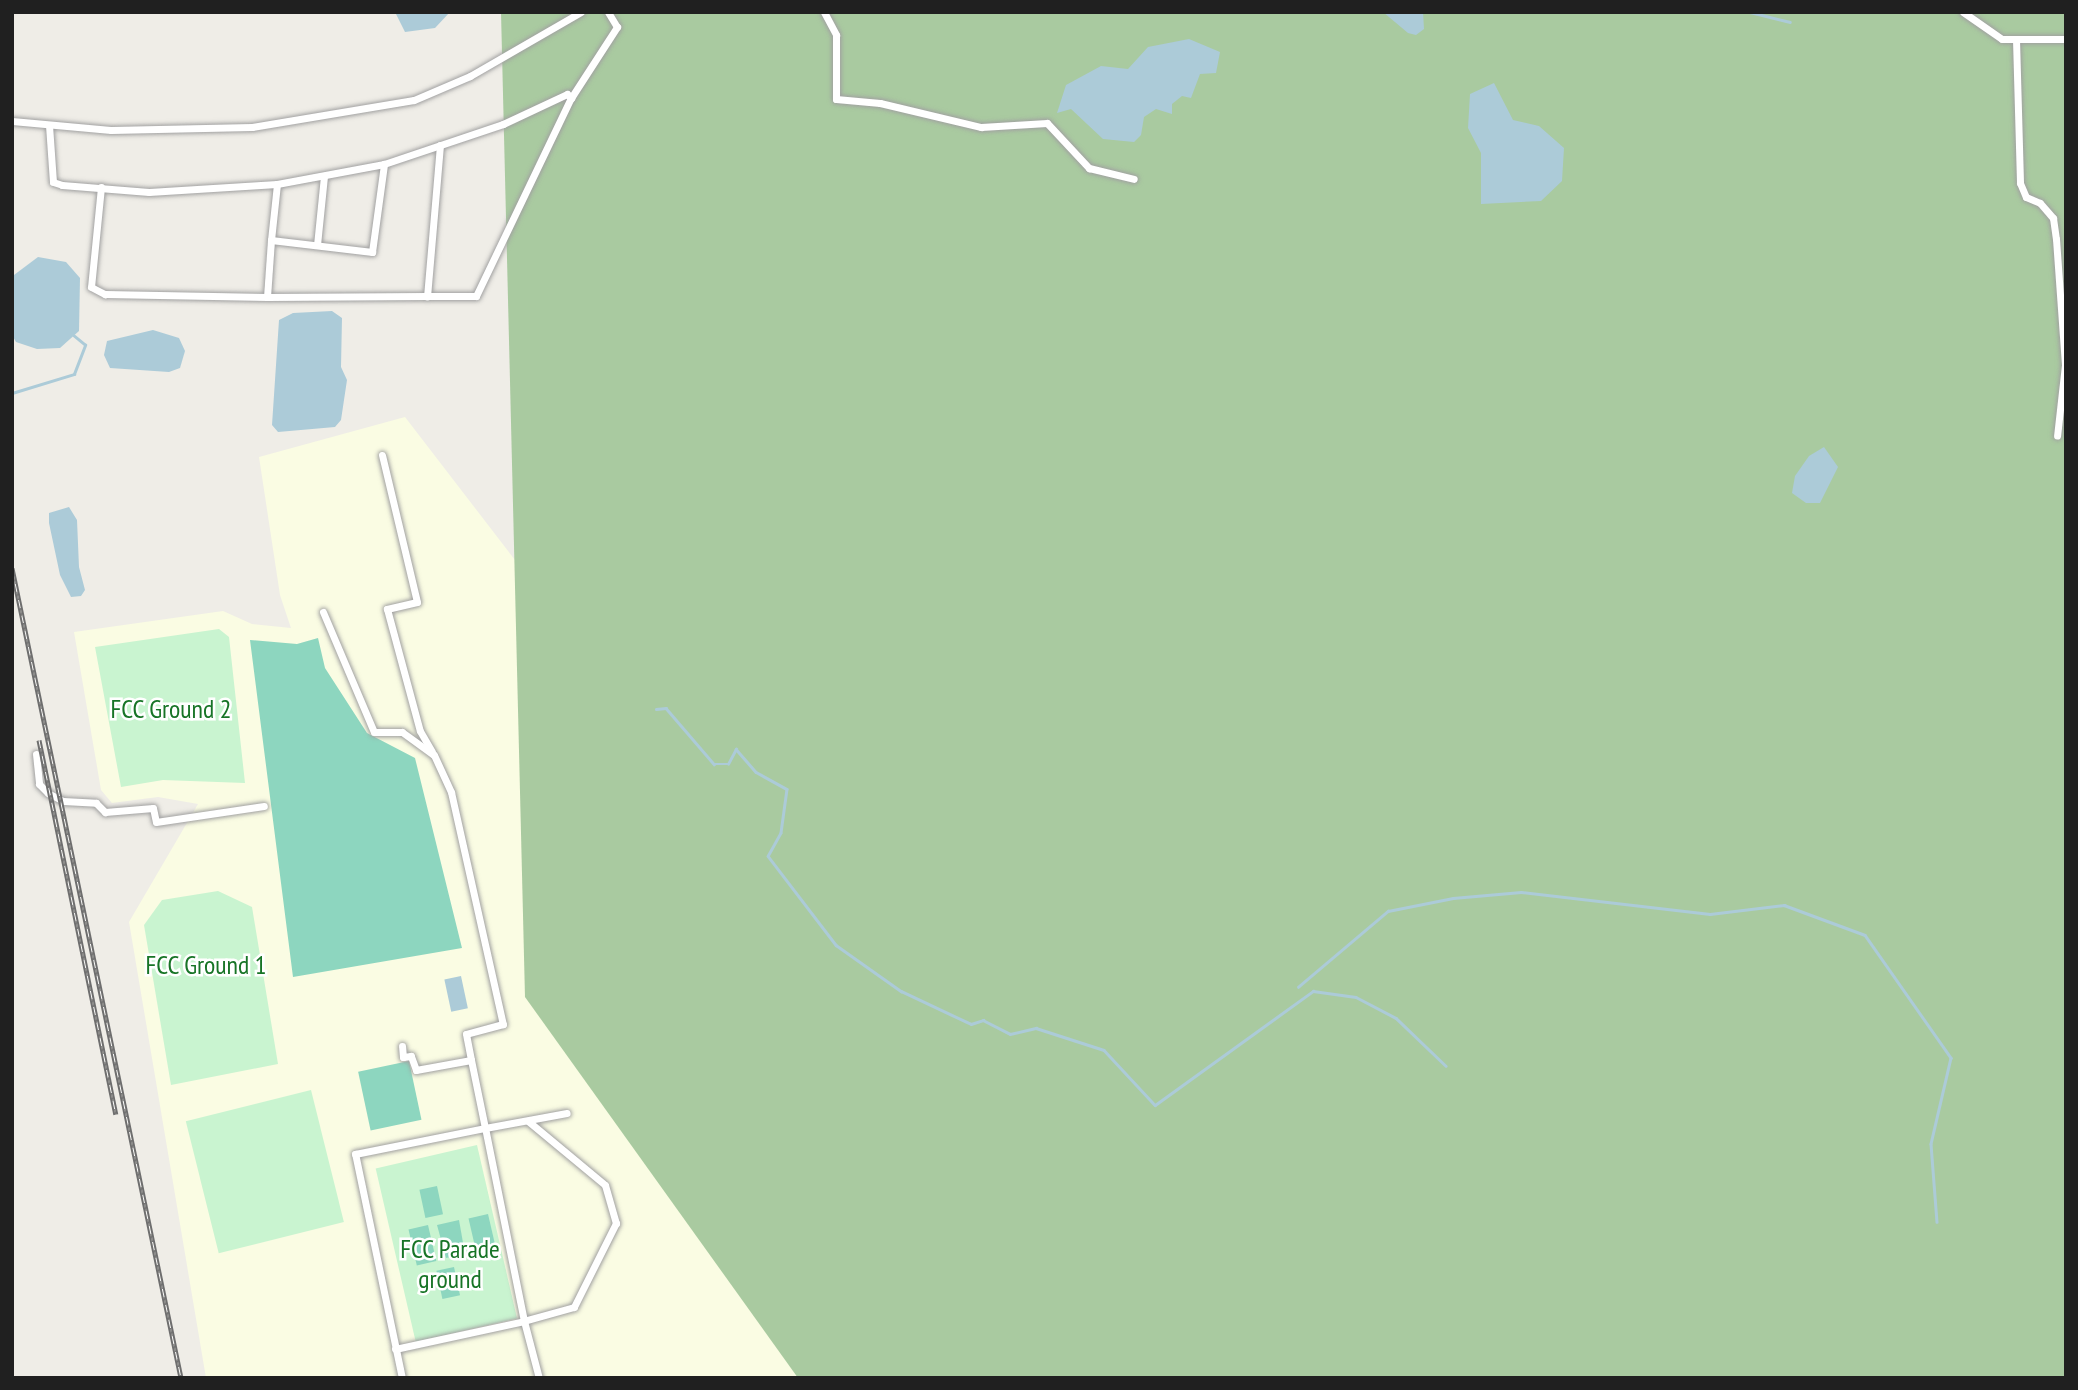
<!DOCTYPE html>
<style>
body{margin:0}
#map{position:relative;width:2078px;height:1390px;overflow:hidden;background:#efede7;font-family:"PT Sans Narrow",sans-serif}
div>[style]{position:absolute}
.education>*{inset:0;background:#fafce3}
.forest>*{inset:0;background:#a9caa0}
.park>*{inset:0;background:#c9f4d0;transform-origin:0 0}
.pitch>*{inset:0;background:#8dd6bf;transform-origin:0 0}
.water>*{inset:0;background:#accbd8;transform-origin:0 0}
.stream>*{height:2.5px;margin:-1.25px;padding:0 1.25px;transform-origin:1.25px;border-radius:1.25px;background:#accbd8}
.roads{filter:drop-shadow(0 0 2px #a1a1a1) drop-shadow(0 0 2px #a1a1a1)}
.minor>*{height:7px;margin:-3.5px;padding:0 3.5px;transform-origin:3.5px;border-radius:3.5px;background:#fff}
.rail>*{height:5px;margin-top:-2.5px;transform-origin:0;background:repeating-linear-gradient(90deg,#fff 0 8px,#6e6e6e 0 16px);box-sizing:border-box;border-block:2px solid #6e6e6e}
span{translate:-50% -50%;white-space:nowrap;text-align:center;line-height:1.15;-webkit-text-stroke:5px #fff;paint-order:stroke}
.park-label{font-size:26px;color:#177426}
.frame{position:absolute;inset:0;border:14px solid #202020;pointer-events:none}
</style>
<div id="map">
<div class="education">
<i style="clip-path:polygon(405px 417px,515px 560px,1089px 1378px,206px 1378px,129px 922px,198px 804px,158px 797px,112px 803px,101px 790px,74px 632px,223px 611px,252px 624px,291px 628px,280px 595px,259px 457px)"></i>
</div>
<div class="forest">
<i style="clip-path:polygon(501px 12px,2066px 12px,2066px 1378px,798px 1378px,525px 997px)"></i>
</div>
<div class="park">
<i style="clip-path:polygon(219px 629px,229px 637px,245px 783px,163px 780px,121px 787px,95px 647px)"></i>
<i style="clip-path:polygon(218px 891px,252px 907px,278px 1064px,171px 1085px,144px 925px,162px 900px)"></i>
<i style="left:311px;top:1090px;width:136px;height:129px;rotate:76deg"></i>
<i style="left:477px;top:1145px;width:178px;height:104px;rotate:77deg"></i>
</div>
<div class="pitch">
<i style="clip-path:polygon(318px 638px,325px 668px,367px 733px,415px 758px,462px 948px,293px 977px,250px 640px,297px 644px)"></i>
<i style="left:409px;top:1061px;width:60px;height:52px;rotate:78deg"></i>
<i style="left:437px;top:1186px;width:29px;height:18px;rotate:78deg"></i>
<i style="left:488px;top:1214px;width:35px;height:20px;rotate:77deg"></i>
<i style="clip-path:polygon(459px 1220px,465px 1254px,446px 1258px,437px 1225px)"></i>
<i style="left:428px;top:1225px;width:37px;height:20px;rotate:77deg"></i>
<i style="left:454px;top:1267px;width:29px;height:18px;rotate:78deg"></i>
</div>
<div class="water">
<i style="clip-path:polygon(395px 12px,450px 12px,435px 28px,405px 32px)"></i>
<i style="clip-path:polygon(1383px 12px,1423px 12px,1424px 29px,1416px 35px,1408px 33px)"></i>
<i style="clip-path:polygon(1189px 39px,1220px 52px,1216px 73px,1200px 74px,1191px 98px,1182px 96px,1172px 104px,1172px 114px,1156px 109px,1144px 117px,1141px 135px,1134px 142px,1103px 139px,1071px 109px,1057px 113px,1066px 85px,1101px 66px,1128px 69px,1148px 47px)"></i>
<i style="clip-path:polygon(1494px 83px,1513px 120px,1539px 126px,1564px 148px,1562px 181px,1541px 201px,1481px 204px,1481px 153px,1468px 128px,1470px 94px)"></i>
<i style="clip-path:polygon(38px 257px,66px 262px,80px 278px,79px 331px,60px 348px,37px 349px,16px 342px,12px 335px,14px 275px)"></i>
<i style="clip-path:polygon(332px 311px,342px 318px,341px 367px,347px 380px,341px 420px,335px 427px,278px 432px,272px 425px,279px 320px,293px 313px)"></i>
<i style="clip-path:polygon(153px 330px,179px 338px,185px 351px,180px 368px,169px 372px,110px 368px,104px 355px,107px 341px)"></i>
<i style="clip-path:polygon(1824px 447px,1838px 467px,1820px 503px,1806px 503px,1792px 493px,1795px 476px,1809px 456px)"></i>
<i style="clip-path:polygon(69px 507px,77px 520px,79px 567px,85px 590px,81px 596px,71px 597px,60px 575px,49px 523px,49px 513px)"></i>
<i style="left:461px;top:976px;width:33px;height:17px;rotate:78deg"></i>
</div>
<div class="stream">
<i style="left:1750px;top:12px;width:41px;rotate:14deg"></i>
<i style="left:12px;top:393px;width:65px;rotate:-17deg"></i>
<i style="left:74px;top:374px;width:31px;rotate:-69deg"></i>
<i style="left:85px;top:345px;width:14px;rotate:-141deg"></i>
<i style="left:656px;top:709px;width:10px;rotate:-6deg"></i>
<i style="left:666px;top:708px;width:74px;rotate:49.4deg"></i>
<i style="left:714px;top:764px;width:14px"></i>
<i style="left:728px;top:764px;width:17px;rotate:-62deg"></i>
<i style="left:736px;top:749px;width:30px;rotate:49deg"></i>
<i style="left:756px;top:772px;width:35px;rotate:29deg"></i>
<i style="left:787px;top:789px;width:44px;rotate:97.8deg"></i>
<i style="left:781px;top:833px;width:26px;rotate:119deg"></i>
<i style="left:768px;top:856px;width:112px;rotate:52.6deg"></i>
<i style="left:836px;top:945px;width:80px;rotate:35.3deg"></i>
<i style="left:901px;top:991px;width:77px;rotate:25.2deg"></i>
<i style="left:971px;top:1024px;width:13px;rotate:-18deg"></i>
<i style="left:983px;top:1020px;width:30px;rotate:27deg"></i>
<i style="left:1010px;top:1034px;width:27px;rotate:-13deg"></i>
<i style="left:1036px;top:1028px;width:71px;rotate:17.9deg"></i>
<i style="left:1104px;top:1050px;width:75px;rotate:47.2deg"></i>
<i style="left:1155px;top:1105px;width:195px;rotate:-35.8deg"></i>
<i style="left:1313px;top:991px;width:43px;rotate:7.9deg"></i>
<i style="left:1356px;top:997px;width:45px;rotate:27.7deg"></i>
<i style="left:1396px;top:1018px;width:69px;rotate:43.8deg"></i>
<i style="left:1298px;top:987px;width:118px;rotate:-40.2deg"></i>
<i style="left:1388px;top:911px;width:66px;rotate:-11.3deg"></i>
<i style="left:1453px;top:898px;width:68px;rotate:-5deg"></i>
<i style="left:1521px;top:892px;width:190px;rotate:6.6deg"></i>
<i style="left:1710px;top:914px;width:75px;rotate:-6.9deg"></i>
<i style="left:1784px;top:905px;width:86px;rotate:20.3deg"></i>
<i style="left:1865px;top:935px;width:150px;rotate:55deg"></i>
<i style="left:1951px;top:1058px;width:88px;rotate:103.1deg"></i>
<i style="left:1931px;top:1144px;width:78px;rotate:85.6deg"></i>
</div>
<div class="roads">
<div class="minor">
<i style="left:824px;top:12px;width:26px;rotate:62deg"></i>
<i style="left:836px;top:35px;width:64px;rotate:90deg"></i>
<i style="left:836px;top:99px;width:44px;rotate:5.2deg"></i>
<i style="left:880px;top:103px;width:104px;rotate:13.4deg"></i>
<i style="left:981px;top:127px;width:66px;rotate:-3.5deg"></i>
<i style="left:1047px;top:123px;width:62px;rotate:47deg"></i>
<i style="left:1089px;top:168px;width:46px;rotate:13.7deg"></i>
<i style="left:1963px;top:12px;width:47px;rotate:34.7deg"></i>
<i style="left:2002px;top:39px;width:64px"></i>
<i style="left:2016px;top:39px;width:144px;rotate:88.4deg"></i>
<i style="left:2020px;top:183px;width:15px;rotate:67deg"></i>
<i style="left:2026px;top:197px;width:15px;rotate:23deg"></i>
<i style="left:2040px;top:203px;width:20px;rotate:49deg"></i>
<i style="left:2053px;top:218px;width:21px;rotate:82deg"></i>
<i style="left:2056px;top:239px;width:126px;rotate:85.9deg"></i>
<i style="left:2065px;top:365px;width:71px;rotate:96.4deg"></i>
<i style="left:12px;top:121px;width:99px;rotate:5.2deg"></i>
<i style="left:111px;top:130px;width:141px;rotate:-1.2deg"></i>
<i style="left:252px;top:127px;width:164px;rotate:-9.5deg"></i>
<i style="left:414px;top:100px;width:61px;rotate:-23.2deg"></i>
<i style="left:470px;top:76px;width:128px;rotate:-30deg"></i>
<i style="left:49px;top:125px;width:57px;rotate:86deg"></i>
<i style="left:53px;top:182px;width:9px;rotate:18deg"></i>
<i style="left:62px;top:185px;width:87px;rotate:4.6deg"></i>
<i style="left:149px;top:192px;width:128px;rotate:-3.6deg"></i>
<i style="left:277px;top:184px;width:109px;rotate:-10.6deg"></i>
<i style="left:384px;top:164px;width:126px;rotate:-18.6deg"></i>
<i style="left:503px;top:124px;width:71px;rotate:-25.1deg"></i>
<i style="left:567px;top:94px;width:6px;rotate:45deg"></i>
<i style="left:571px;top:98px;width:85px;rotate:-57.1deg"></i>
<i style="left:617px;top:27px;width:17px;rotate:-121deg"></i>
<i style="left:440px;top:145px;width:152px;rotate:94.9deg"></i>
<i style="left:427px;top:296px;width:49px"></i>
<i style="left:476px;top:296px;width:220px;rotate:-64.4deg"></i>
<i style="left:277px;top:184px;width:56px;rotate:96.1deg"></i>
<i style="left:271px;top:240px;width:102px;rotate:6.8deg"></i>
<i style="left:372px;top:252px;width:89px;rotate:-82.2deg"></i>
<i style="left:101px;top:187px;width:100px;rotate:95.7deg"></i>
<i style="left:91px;top:287px;width:16px;rotate:27deg"></i>
<i style="left:105px;top:294px;width:162px;rotate:1.1deg"></i>
<i style="left:267px;top:297px;width:57px;rotate:-86deg"></i>
<i style="left:317px;top:245px;width:69px;rotate:-84.2deg"></i>
<i style="left:267px;top:297px;width:160px;rotate:-0.4deg"></i>
<i style="left:382px;top:455px;width:151px;rotate:76.6deg"></i>
<i style="left:417px;top:602px;width:31px;rotate:167deg"></i>
<i style="left:387px;top:609px;width:126px;rotate:74.9deg"></i>
<i style="left:420px;top:731px;width:24px;rotate:60deg"></i>
<i style="left:323px;top:612px;width:130px;rotate:67deg"></i>
<i style="left:374px;top:732px;width:28px"></i>
<i style="left:402px;top:732px;width:39px;rotate:36deg"></i>
<i style="left:434px;top:755px;width:41px;rotate:65.3deg"></i>
<i style="left:451px;top:792px;width:238px;rotate:77.4deg"></i>
<i style="left:503px;top:1024px;width:38px;rotate:165deg"></i>
<i style="left:466px;top:1034px;width:26px;rotate:79deg"></i>
<i style="left:471px;top:1060px;width:56px;rotate:169.7deg"></i>
<i style="left:416px;top:1070px;width:15px;rotate:-110deg"></i>
<i style="left:411px;top:1056px;width:8px;rotate:173deg"></i>
<i style="left:403px;top:1057px;width:11px;rotate:-95deg"></i>
<i style="left:36px;top:754px;width:30px;rotate:84deg"></i>
<i style="left:39px;top:784px;width:13px;rotate:45deg"></i>
<i style="left:48px;top:793px;width:17px;rotate:28deg"></i>
<i style="left:63px;top:801px;width:33px;rotate:3deg"></i>
<i style="left:96px;top:803px;width:13px;rotate:45deg"></i>
<i style="left:105px;top:812px;width:48px;rotate:-4.8deg"></i>
<i style="left:153px;top:808px;width:14px;rotate:78deg"></i>
<i style="left:156px;top:822px;width:109px;rotate:-8.4deg"></i>
<i style="left:528px;top:1121px;width:100px;rotate:39.7deg"></i>
<i style="left:605px;top:1185px;width:40px;rotate:74deg"></i>
<i style="left:616px;top:1223px;width:94px;rotate:116.6deg"></i>
<i style="left:574px;top:1307px;width:52px;rotate:164.4deg"></i>
<i style="left:524px;top:1321px;width:197px;rotate:-101.4deg"></i>
<i style="left:485px;top:1128px;width:83px;rotate:-10.4deg"></i>
<i style="left:395px;top:1349px;width:132px;rotate:-12.2deg"></i>
<i style="left:524px;top:1321px;width:59px;rotate:75.3deg"></i>
<i style="left:402px;top:1378px;width:229px;rotate:-101.8deg"></i>
<i style="left:355px;top:1154px;width:133px;rotate:-11.3deg"></i>
<i style="left:485px;top:1128px;width:69px;rotate:-101.6deg"></i>
</div>
</div>
<div class="rail">
<i style="left:12px;top:568px;width:827px;rotate:78.21deg"></i>
<i style="left:39px;top:740px;width:382px;rotate:78.4deg"></i>
</div>
<div class="park-label">
<span style="left:171px;top:709px">FCC Ground 2</span>
<span style="left:206px;top:965px">FCC Ground 1</span>
<span style="left:450px;top:1264px">FCC Parade<br>ground</span>
</div>
<div class="frame"></div>
</div>
